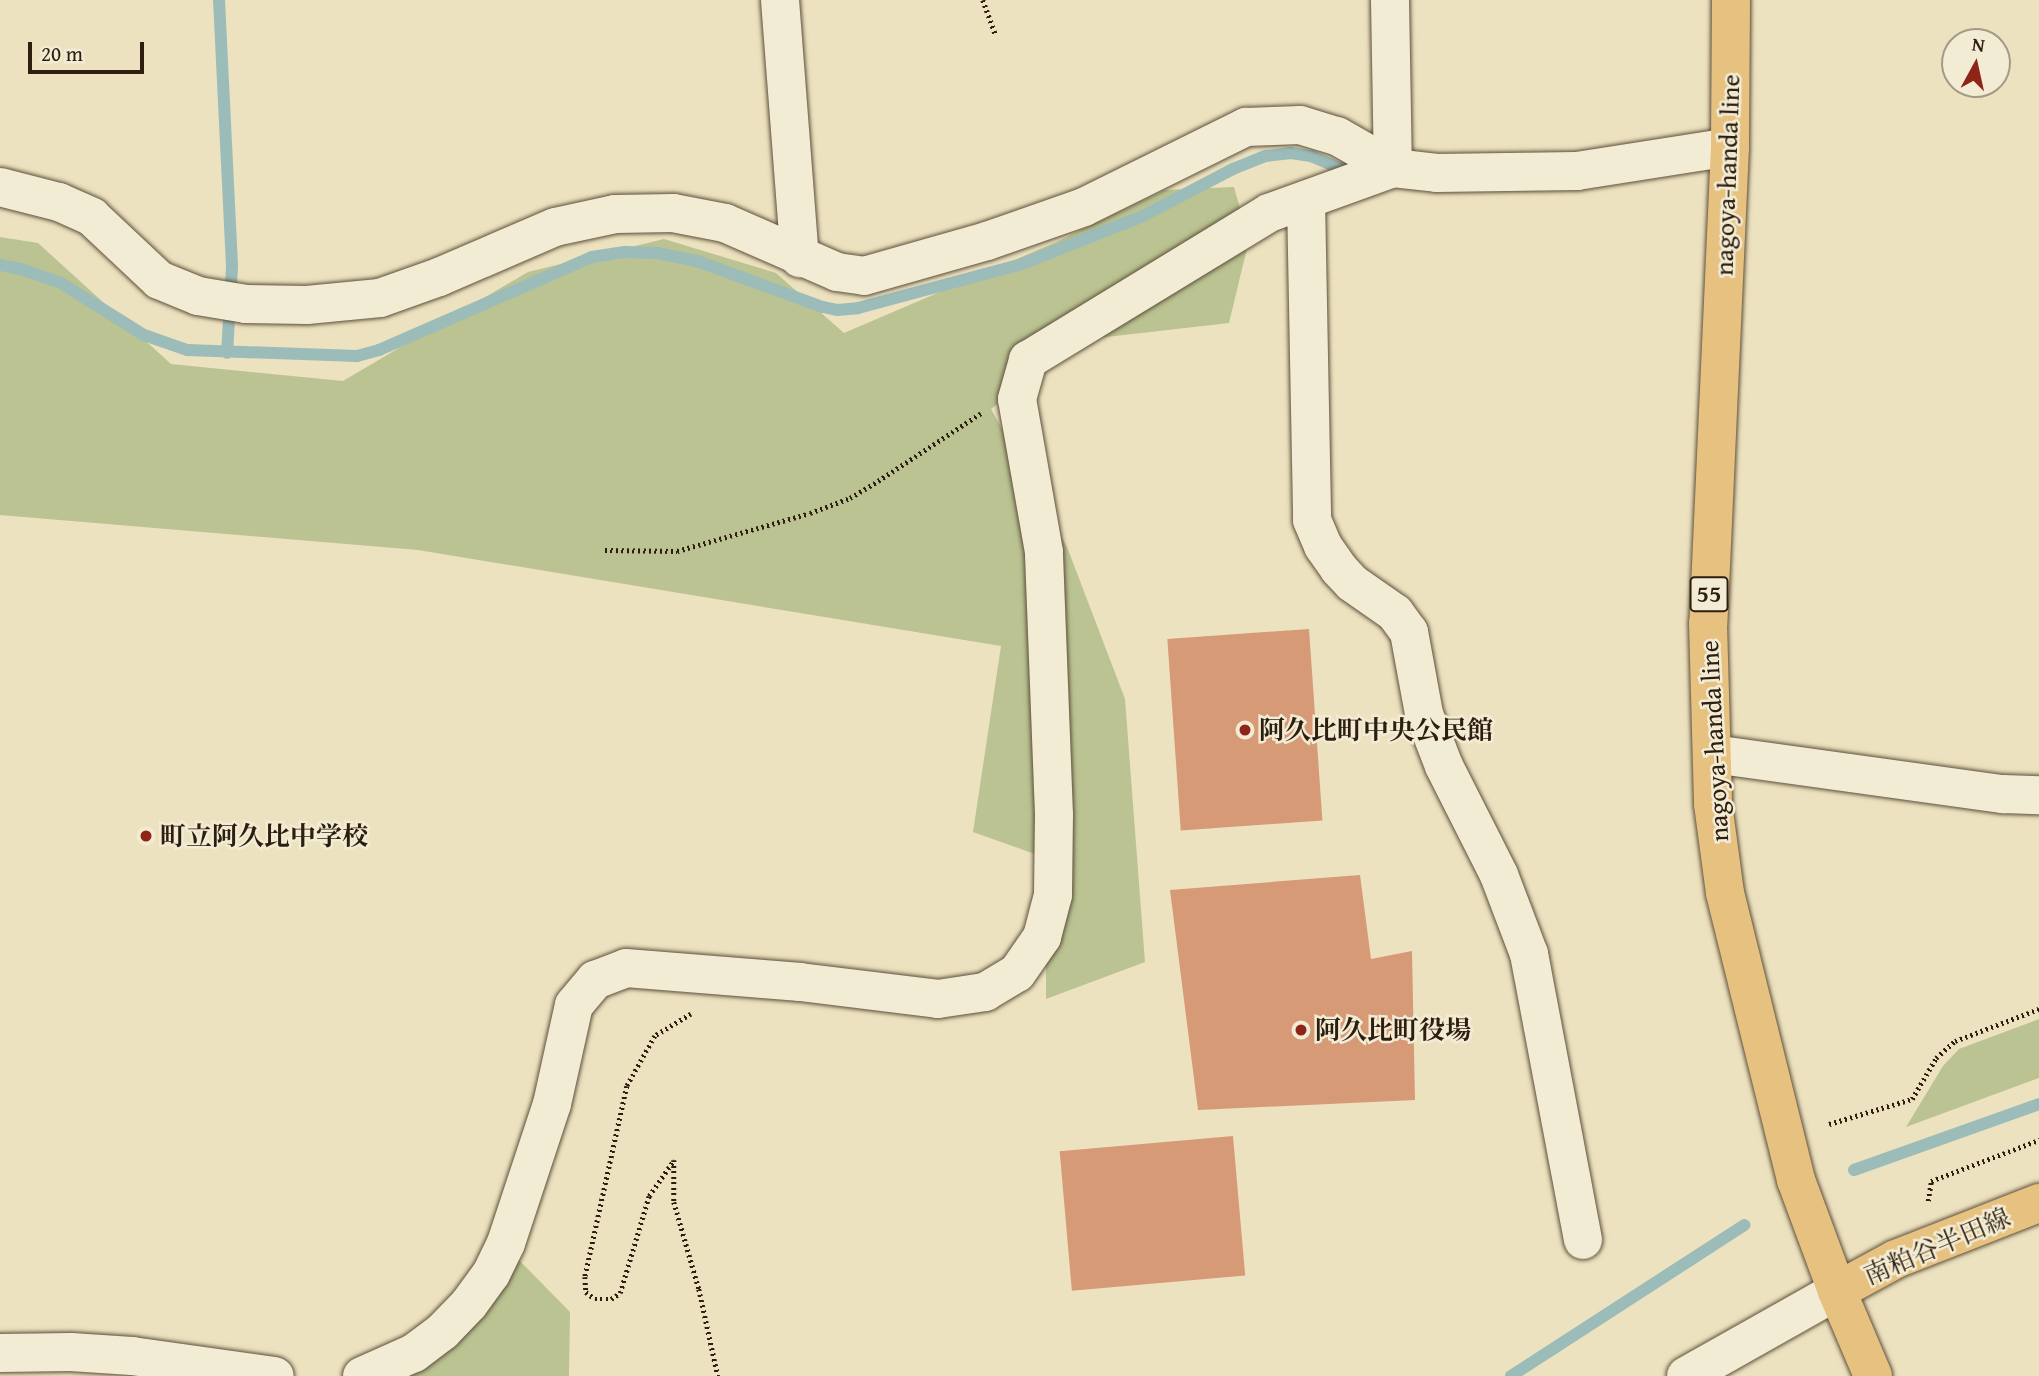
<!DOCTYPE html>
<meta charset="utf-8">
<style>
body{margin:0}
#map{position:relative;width:2039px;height:1376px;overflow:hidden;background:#ede2bf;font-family:"Gentium Book Plus","Noto Serif JP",serif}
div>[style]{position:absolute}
.green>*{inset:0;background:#bac391}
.stream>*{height:12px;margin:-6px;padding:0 6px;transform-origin:6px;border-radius:6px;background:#9bbcb9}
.building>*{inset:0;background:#d79a77;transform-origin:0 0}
.path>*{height:4.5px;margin-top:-2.25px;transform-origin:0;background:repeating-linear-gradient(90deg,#2d1e0f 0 2px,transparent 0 5.5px)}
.roads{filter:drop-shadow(0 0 2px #5d4f3b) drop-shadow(0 0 2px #5d4f3b)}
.minor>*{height:38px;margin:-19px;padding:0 19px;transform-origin:19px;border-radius:19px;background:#f3ecd5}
.major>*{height:38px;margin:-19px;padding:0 19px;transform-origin:19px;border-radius:19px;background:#e6c180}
.dots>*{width:19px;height:19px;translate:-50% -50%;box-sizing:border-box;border:4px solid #f3ecd5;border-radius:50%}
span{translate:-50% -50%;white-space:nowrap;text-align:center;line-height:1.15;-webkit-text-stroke:5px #f3ecd5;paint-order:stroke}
.shield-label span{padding:2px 5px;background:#f3ecd5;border:2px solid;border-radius:5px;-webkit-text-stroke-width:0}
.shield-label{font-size:24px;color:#2d1e0f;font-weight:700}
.street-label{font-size:26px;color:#2d1e0f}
.poi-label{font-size:26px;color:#2d1e0f;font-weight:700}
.left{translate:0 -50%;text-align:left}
.north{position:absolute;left:1941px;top:28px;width:70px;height:70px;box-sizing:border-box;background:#f3ecd5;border:2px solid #a49a86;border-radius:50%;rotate:8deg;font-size:19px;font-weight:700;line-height:28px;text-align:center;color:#2d1e0f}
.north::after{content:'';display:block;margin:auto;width:24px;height:32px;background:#8f2418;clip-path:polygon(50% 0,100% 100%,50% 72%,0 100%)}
.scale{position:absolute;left:28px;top:42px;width:116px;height:32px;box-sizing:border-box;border:4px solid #2d1e0f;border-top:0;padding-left:9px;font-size:21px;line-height:24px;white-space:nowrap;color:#2d1e0f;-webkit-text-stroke:5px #f3ecd5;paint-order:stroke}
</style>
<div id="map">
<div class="green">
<i style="clip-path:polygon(1234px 187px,1249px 240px,1229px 323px,1080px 340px,991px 409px,1067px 547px,1125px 699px,1145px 962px,1046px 999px,1046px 858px,973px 832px,1001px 646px,418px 550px,0 515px,0 237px,38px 243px,171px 364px,343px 381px,528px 272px,664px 239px,776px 273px,844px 333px,1054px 243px,1165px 190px)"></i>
<i style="clip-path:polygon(2039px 1019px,2039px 1078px,1906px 1127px,1943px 1066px,1959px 1049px)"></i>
<i style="clip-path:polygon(511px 1252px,570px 1312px,569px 1376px,390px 1376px,451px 1350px)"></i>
</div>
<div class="stream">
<i style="left:219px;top:0;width:267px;rotate:87.2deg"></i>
<i style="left:232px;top:267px;width:86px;rotate:93.3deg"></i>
<i style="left:0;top:265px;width:21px;rotate:11deg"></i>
<i style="left:21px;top:269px;width:42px;rotate:19.3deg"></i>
<i style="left:61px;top:283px;width:98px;rotate:32.1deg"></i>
<i style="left:144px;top:335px;width:46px;rotate:19.2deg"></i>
<i style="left:187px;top:350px;width:170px;rotate:2deg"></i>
<i style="left:357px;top:356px;width:23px;rotate:-15deg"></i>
<i style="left:379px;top:350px;width:232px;rotate:-23.6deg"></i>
<i style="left:592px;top:257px;width:33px;rotate:-9deg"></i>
<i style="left:625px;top:252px;width:32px;rotate:2deg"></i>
<i style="left:657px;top:253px;width:41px;rotate:11.3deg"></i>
<i style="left:697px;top:261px;width:134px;rotate:20.1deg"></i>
<i style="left:823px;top:307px;width:14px;rotate:12deg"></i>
<i style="left:837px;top:310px;width:21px;rotate:-5deg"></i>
<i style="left:858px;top:308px;width:170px;rotate:-15deg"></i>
<i style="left:1022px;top:264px;width:128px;rotate:-21.6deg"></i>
<i style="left:1141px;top:217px;width:104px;rotate:-27.6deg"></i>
<i style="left:1233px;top:169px;width:35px;rotate:-22deg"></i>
<i style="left:1266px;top:156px;width:25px;rotate:-7deg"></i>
<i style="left:1291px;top:153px;width:20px;rotate:9deg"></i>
<i style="left:1311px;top:156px;width:30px;rotate:23deg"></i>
<i style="left:1854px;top:1170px;width:196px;rotate:-19.6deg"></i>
<i style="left:1511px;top:1376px;width:278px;rotate:-32.9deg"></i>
</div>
<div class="building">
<i style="left:1309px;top:629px;width:192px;height:142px;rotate:86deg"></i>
<i style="clip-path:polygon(1360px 875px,1371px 959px,1412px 951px,1415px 1100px,1198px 1110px,1170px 890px)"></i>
<i style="left:1233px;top:1136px;width:140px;height:174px;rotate:85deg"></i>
</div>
<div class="path">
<i style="left:983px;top:0;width:38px;rotate:70deg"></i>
<i style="left:605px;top:550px;width:72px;rotate:0.8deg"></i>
<i style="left:677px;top:551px;width:138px;rotate:-15.9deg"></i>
<i style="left:810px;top:513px;width:43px;rotate:-20.6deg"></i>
<i style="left:850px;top:498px;width:33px;rotate:-31deg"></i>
<i style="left:878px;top:481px;width:123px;rotate:-33.4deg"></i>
<i style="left:691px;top:1014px;width:42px;rotate:148.6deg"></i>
<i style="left:655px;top:1036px;width:57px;rotate:119.2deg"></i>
<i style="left:627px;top:1086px;width:196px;rotate:102.4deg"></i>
<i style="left:585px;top:1277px;width:15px;rotate:86deg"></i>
<i style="left:586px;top:1292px;width:11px;rotate:38deg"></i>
<i style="left:595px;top:1299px;width:16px"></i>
<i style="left:611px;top:1299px;width:11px;rotate:-34deg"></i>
<i style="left:620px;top:1293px;width:101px;rotate:-73.4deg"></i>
<i style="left:649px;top:1196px;width:44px;rotate:-55.2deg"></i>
<i style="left:674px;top:1160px;width:42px;rotate:90deg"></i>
<i style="left:674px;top:1202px;width:91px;rotate:74deg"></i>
<i style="left:699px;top:1289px;width:89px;rotate:77.7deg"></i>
<i style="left:1829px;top:1124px;width:87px;rotate:-16.8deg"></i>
<i style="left:1912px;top:1099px;width:48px;rotate:-59.7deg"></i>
<i style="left:1936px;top:1058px;width:25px;rotate:-42deg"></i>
<i style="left:1955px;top:1041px;width:90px;rotate:-20.9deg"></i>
<i style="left:1928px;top:1201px;width:20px;rotate:-81deg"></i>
<i style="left:1931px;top:1181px;width:116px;rotate:-20.8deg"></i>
</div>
<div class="roads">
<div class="minor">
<i style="left:780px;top:0;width:259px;rotate:85.6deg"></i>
<i style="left:1390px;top:0;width:168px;rotate:89deg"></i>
<i style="left:0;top:187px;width:61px;rotate:14.3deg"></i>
<i style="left:59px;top:202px;width:36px;rotate:24deg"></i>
<i style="left:92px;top:217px;width:92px;rotate:43.2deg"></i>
<i style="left:159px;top:280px;width:42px;rotate:22.3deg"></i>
<i style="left:198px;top:296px;width:49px;rotate:9.5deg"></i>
<i style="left:246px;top:304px;width:61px;rotate:0.9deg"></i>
<i style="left:307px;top:305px;width:73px;rotate:-5.5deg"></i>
<i style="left:380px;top:298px;width:63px;rotate:-19.6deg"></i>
<i style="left:439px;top:277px;width:126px;rotate:-23.3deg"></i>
<i style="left:555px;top:227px;width:61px;rotate:-12.2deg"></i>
<i style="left:615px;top:214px;width:58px;rotate:-1deg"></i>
<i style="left:673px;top:213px;width:53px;rotate:10.9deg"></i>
<i style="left:725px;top:223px;width:122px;rotate:23.6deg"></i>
<i style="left:837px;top:272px;width:27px;rotate:8deg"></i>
<i style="left:864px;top:276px;width:128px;rotate:-15.9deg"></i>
<i style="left:987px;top:241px;width:103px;rotate:-19.3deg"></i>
<i style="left:1084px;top:207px;width:181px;rotate:-26.3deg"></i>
<i style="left:1246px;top:127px;width:54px;rotate:-2.1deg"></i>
<i style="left:1300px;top:125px;width:39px;rotate:17deg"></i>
<i style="left:1337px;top:136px;width:64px;rotate:29.7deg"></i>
<i style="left:1393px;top:168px;width:44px;rotate:6.5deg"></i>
<i style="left:1437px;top:173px;width:140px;rotate:-0.8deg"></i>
<i style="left:1577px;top:171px;width:155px;rotate:-8.9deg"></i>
<i style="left:1306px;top:200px;width:320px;rotate:88.9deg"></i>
<i style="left:1312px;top:520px;width:28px;rotate:67deg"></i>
<i style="left:1323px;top:546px;width:28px;rotate:55deg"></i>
<i style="left:1339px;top:569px;width:19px;rotate:47deg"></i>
<i style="left:1352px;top:583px;width:52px;rotate:34.9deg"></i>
<i style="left:1395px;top:613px;width:24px;rotate:54deg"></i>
<i style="left:1409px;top:632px;width:83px;rotate:79.6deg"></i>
<i style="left:1424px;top:714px;width:56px;rotate:69deg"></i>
<i style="left:1444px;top:766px;width:122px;rotate:63.2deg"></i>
<i style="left:1499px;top:875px;width:85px;rotate:69.2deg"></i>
<i style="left:1529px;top:954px;width:291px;rotate:79.3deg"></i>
<i style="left:1713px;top:754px;width:293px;rotate:7.9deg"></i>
<i style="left:2003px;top:794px;width:36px;rotate:2deg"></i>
<i style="left:0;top:1353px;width:71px;rotate:-0.8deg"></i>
<i style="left:71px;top:1352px;width:61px;rotate:3.8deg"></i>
<i style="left:132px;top:1356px;width:144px;rotate:8deg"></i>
<i style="left:362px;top:1376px;width:57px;rotate:-23.9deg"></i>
<i style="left:414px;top:1353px;width:36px;rotate:-37deg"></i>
<i style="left:443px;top:1331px;width:37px;rotate:-46deg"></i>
<i style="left:469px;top:1304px;width:37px;rotate:-54deg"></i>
<i style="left:491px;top:1274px;width:34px;rotate:-64deg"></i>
<i style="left:506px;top:1243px;width:146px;rotate:-71.7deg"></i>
<i style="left:552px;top:1104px;width:101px;rotate:-77.5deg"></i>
<i style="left:574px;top:1005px;width:33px;rotate:-50deg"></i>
<i style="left:595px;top:980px;width:33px;rotate:-21deg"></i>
<i style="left:626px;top:968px;width:175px;rotate:4.6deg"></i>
<i style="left:800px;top:982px;width:139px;rotate:7deg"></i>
<i style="left:938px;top:999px;width:48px;rotate:-8.5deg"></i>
<i style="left:985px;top:992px;width:37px;rotate:-31deg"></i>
<i style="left:1017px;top:973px;width:44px;rotate:-55.2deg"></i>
<i style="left:1042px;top:937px;width:43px;rotate:-75.3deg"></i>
<i style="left:1053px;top:895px;width:80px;rotate:-89.3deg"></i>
<i style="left:1054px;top:815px;width:263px;rotate:-92.2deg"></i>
<i style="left:1044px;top:552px;width:155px;rotate:-100deg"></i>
<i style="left:1017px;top:399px;width:41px;rotate:-74.2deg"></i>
<i style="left:1028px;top:360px;width:282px;rotate:-31.4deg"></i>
<i style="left:1269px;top:213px;width:132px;rotate:-19.9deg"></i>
<i style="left:1686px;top:1376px;width:173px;rotate:-29.4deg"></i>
</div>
<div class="major">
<i style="left:1731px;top:0;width:147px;rotate:90.4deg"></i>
<i style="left:1730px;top:147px;width:477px;rotate:92.6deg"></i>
<i style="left:1708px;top:623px;width:181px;rotate:88.4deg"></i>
<i style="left:1713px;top:804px;width:90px;rotate:82.3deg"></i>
<i style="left:1725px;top:893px;width:296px;rotate:76.1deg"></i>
<i style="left:1796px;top:1180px;width:118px;rotate:69.7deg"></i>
<i style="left:1837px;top:1291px;width:92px;rotate:67deg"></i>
<i style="left:1837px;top:1291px;width:67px;rotate:-28.5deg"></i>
<i style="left:1896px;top:1259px;width:154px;rotate:-21.4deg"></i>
</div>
</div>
<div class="dots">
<i style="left:1245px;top:730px;background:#8f2418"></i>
<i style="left:146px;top:836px;background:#8f2418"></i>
<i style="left:1301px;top:1030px;background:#8f2418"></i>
</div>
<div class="shield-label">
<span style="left:1709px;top:594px">55</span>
</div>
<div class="street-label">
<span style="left:1727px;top:175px;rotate:-88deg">nagoya-handa line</span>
<span style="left:1714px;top:741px;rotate:-93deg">nagoya-handa line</span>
<span style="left:1937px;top:1246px;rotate:-23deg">南粕谷半田線</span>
</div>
<div class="poi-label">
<span class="left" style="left:1259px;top:730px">阿久比町中央公民館</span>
<span class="left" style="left:160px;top:836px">町立阿久比中学校</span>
<span class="left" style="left:1315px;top:1030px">阿久比町役場</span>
</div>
<div class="north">N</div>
<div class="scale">20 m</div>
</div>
